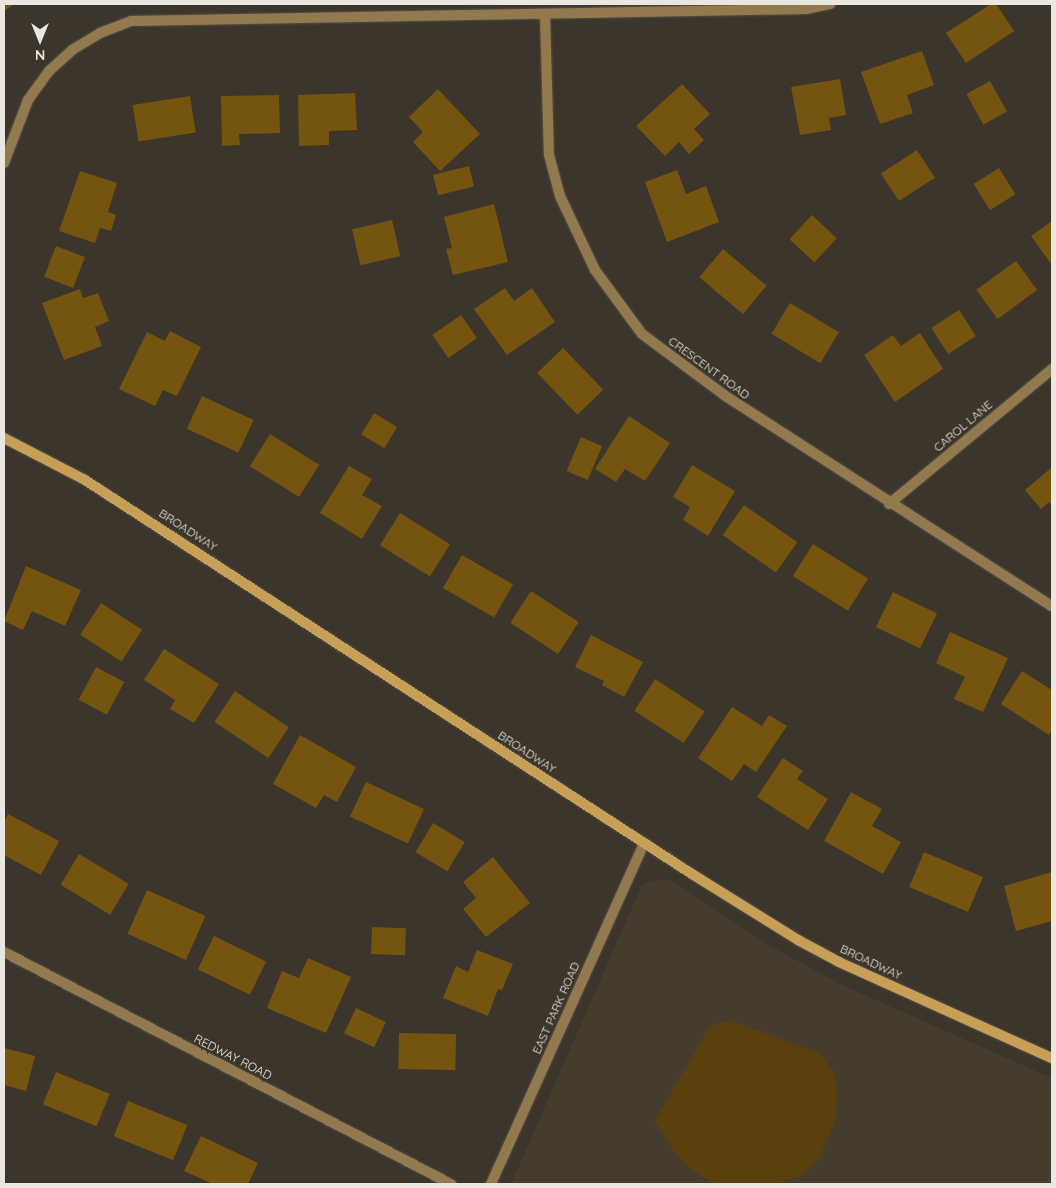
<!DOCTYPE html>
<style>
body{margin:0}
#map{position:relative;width:1056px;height:1188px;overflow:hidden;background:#3b352b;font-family:Quicksand,sans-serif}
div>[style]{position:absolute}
.built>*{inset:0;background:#463c2d}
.green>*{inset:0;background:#59400d}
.building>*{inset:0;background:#755410;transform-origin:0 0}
.roads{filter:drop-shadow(0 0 1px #575148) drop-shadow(0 0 1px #575148)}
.street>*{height:10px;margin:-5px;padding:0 5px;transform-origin:5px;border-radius:5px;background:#937a4e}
.secondary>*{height:10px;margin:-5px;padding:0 5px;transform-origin:5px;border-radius:5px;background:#c89f57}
span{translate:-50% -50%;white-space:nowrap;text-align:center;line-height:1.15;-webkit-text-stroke:4px #3b352b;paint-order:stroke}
.street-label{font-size:12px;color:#eae7e0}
.frame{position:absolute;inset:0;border:5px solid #eae7e0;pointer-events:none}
.north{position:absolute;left:15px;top:15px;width:50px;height:50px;-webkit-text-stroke:4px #3b352b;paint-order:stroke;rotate:180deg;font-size:14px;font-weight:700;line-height:20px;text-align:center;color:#eae7e0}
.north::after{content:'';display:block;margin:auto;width:18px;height:22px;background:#eae7e0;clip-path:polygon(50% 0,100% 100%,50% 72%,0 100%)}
</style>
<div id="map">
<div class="built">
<i style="clip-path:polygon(668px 879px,774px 948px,842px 985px,1052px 1078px,1052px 1184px,511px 1184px,641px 887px,649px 881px)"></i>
</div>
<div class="green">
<i style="clip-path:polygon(730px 1020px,821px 1054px,833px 1072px,837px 1090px,836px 1120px,818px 1160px,801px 1176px,776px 1184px,714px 1184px,688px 1167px,670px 1146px,655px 1121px,710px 1026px)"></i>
</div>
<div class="building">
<i style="clip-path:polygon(4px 4px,14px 4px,4px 11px)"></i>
<i style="clip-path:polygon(991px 4px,996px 4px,1014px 31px,966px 63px,946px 33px)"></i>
<i style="clip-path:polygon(922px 51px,934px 85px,907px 95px,913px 113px,880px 124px,861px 72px)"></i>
<i style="clip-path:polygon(840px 79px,846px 115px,829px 118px,831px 130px,800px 135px,791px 87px)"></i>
<i style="left:990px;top:81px;width:35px;height:27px;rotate:61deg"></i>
<i style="clip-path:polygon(682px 84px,710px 114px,694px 129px,704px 140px,689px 154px,679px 142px,665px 156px,636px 126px)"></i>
<i style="clip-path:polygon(438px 89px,480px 134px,440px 171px,413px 142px,423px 132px,409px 117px)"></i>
<i style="clip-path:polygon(355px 93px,357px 130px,329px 131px,329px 145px,299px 146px,298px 95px)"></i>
<i style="clip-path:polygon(279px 95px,280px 133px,239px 134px,240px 145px,222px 146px,221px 96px)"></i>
<i style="left:190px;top:96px;width:37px;height:58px;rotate:81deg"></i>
<i style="left:917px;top:150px;width:33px;height:43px;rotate:57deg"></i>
<i style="left:469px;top:166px;width:21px;height:37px;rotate:76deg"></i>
<i style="left:999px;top:168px;width:31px;height:30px;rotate:58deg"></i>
<i style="clip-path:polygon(677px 170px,686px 194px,706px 186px,719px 222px,667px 242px,645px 182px)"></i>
<i style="clip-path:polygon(80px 171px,117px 183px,108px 212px,116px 215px,111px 231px,100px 228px,95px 243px,59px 231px)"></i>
<i style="clip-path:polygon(494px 204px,508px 262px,453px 275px,446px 249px,452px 248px,444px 217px)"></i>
<i style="left:812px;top:215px;width:34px;height:33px;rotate:43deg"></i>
<i style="left:392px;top:220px;width:37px;height:41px;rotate:77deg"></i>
<i style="clip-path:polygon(1052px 221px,1052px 265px,1031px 236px)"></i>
<i style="left:56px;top:246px;width:31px;height:33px;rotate:21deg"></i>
<i style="left:723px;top:249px;width:57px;height:37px;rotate:40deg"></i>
<i style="left:1016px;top:261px;width:36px;height:49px;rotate:54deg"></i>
<i style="clip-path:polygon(505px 288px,514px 301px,532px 288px,555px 322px,507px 355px,474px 309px)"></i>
<i style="clip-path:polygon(80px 289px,83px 298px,98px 293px,109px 321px,95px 327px,102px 346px,64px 360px,42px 303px)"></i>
<i style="left:790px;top:303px;width:57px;height:36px;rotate:31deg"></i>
<i style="left:959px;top:310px;width:31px;height:33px;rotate:57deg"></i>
<i style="left:461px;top:315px;width:28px;height:35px;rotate:55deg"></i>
<i style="clip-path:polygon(170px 331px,201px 347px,177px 396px,163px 390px,155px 406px,119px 389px,147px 332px,165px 341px)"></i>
<i style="clip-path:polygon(920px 333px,943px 369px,895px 402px,864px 355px,893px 335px,901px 346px)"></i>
<i style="left:563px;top:348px;width:58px;height:36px;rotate:46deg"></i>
<i style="left:202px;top:396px;width:57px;height:36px;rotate:25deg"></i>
<i style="left:374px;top:413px;width:27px;height:25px;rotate:31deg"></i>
<i style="clip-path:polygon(629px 416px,670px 443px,645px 481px,625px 469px,616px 482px,595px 469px)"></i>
<i style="left:270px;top:434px;width:58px;height:38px;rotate:32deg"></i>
<i style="left:581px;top:437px;width:23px;height:37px;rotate:23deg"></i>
<i style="clip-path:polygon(692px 465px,735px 491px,708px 536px,683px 520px,690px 507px,673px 497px)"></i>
<i style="clip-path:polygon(349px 466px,372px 479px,362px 495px,382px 506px,362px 539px,320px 513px)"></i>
<i style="clip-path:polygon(1052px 467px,1052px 506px,1049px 502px,1041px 509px,1025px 490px)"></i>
<i style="left:744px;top:505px;width:65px;height:37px;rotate:35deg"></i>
<i style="left:400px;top:513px;width:59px;height:38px;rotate:32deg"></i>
<i style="left:813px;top:544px;width:65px;height:38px;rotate:32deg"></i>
<i style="left:462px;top:555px;width:59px;height:38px;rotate:30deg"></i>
<i style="clip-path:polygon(26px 566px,81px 590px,65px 626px,32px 611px,23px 630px,4px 621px)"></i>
<i style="left:531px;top:591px;width:57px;height:38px;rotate:33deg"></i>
<i style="left:893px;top:592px;width:49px;height:39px;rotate:26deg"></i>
<i style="left:101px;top:603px;width:49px;height:38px;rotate:33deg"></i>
<i style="clip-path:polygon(950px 632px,1008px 658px,983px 712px,954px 699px,965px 677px,936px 663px)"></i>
<i style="clip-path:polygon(591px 635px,643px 662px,624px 697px,602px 685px,604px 681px,575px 667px)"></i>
<i style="clip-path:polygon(164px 649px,219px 684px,194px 723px,170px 709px,175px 700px,144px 680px)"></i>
<i style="left:96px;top:667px;width:32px;height:37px;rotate:28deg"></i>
<i style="clip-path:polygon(1022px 671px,1052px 690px,1052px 730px,1049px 735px,1001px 704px)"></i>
<i style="left:655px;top:679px;width:59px;height:38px;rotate:33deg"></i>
<i style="left:235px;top:691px;width:65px;height:37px;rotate:34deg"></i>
<i style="clip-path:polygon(732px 707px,762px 726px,769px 715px,787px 726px,756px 772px,744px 764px,732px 781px,698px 758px)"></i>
<i style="clip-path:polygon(300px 735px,356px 767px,337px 802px,324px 795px,316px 808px,273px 784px)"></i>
<i style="clip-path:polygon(783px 758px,803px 771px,797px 779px,828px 799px,808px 830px,757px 797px)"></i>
<i style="left:366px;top:782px;width:64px;height:38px;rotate:25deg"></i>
<i style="clip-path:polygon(851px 792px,882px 809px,872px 826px,901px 842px,883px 874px,824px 841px)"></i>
<i style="clip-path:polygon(8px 814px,59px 841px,41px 875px,4px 855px,4px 822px)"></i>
<i style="left:433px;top:823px;width:37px;height:34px;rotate:31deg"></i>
<i style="left:924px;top:852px;width:64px;height:38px;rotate:23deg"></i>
<i style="left:79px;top:854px;width:58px;height:36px;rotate:31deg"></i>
<i style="clip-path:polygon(493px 857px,530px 903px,486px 937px,463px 909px,476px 898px,463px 882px)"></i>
<i style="clip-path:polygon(1052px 872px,1052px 921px,1016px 931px,1004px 886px)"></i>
<i style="left:147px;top:890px;width:64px;height:48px;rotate:24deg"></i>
<i style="left:372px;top:927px;width:34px;height:27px;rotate:2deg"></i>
<i style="left:214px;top:936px;width:58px;height:37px;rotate:26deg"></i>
<i style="clip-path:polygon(477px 950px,513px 964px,502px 990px,498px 989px,488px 1016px,443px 998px,456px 966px,468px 972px)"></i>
<i style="clip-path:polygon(308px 958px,351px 977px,326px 1033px,267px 1008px,282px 971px,299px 978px)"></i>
<i style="left:356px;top:1008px;width:33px;height:28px;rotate:25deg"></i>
<i style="left:399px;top:1033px;width:57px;height:36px;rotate:1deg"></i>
<i style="clip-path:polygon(4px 1048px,35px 1056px,26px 1091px,4px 1085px)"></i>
<i style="left:56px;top:1072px;width:58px;height:35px;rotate:22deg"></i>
<i style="left:128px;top:1101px;width:64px;height:38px;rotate:22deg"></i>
<i style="clip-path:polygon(201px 1136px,258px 1163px,248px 1184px,213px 1184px,184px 1171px)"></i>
</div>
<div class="roads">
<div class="street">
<i style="left:545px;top:14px;width:141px;rotate:88.4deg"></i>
<i style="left:549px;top:155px;width:42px;rotate:75deg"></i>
<i style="left:560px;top:196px;width:82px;rotate:64.7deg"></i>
<i style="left:595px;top:270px;width:79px;rotate:53.7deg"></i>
<i style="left:642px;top:334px;width:102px;rotate:36.6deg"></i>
<i style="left:724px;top:395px;width:390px;rotate:32.8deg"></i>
<i style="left:4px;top:163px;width:67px;rotate:-69.1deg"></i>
<i style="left:28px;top:100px;width:36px;rotate:-54deg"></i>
<i style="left:49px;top:71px;width:31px;rotate:-42deg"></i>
<i style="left:72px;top:50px;width:33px;rotate:-31deg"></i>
<i style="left:100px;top:33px;width:33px;rotate:-21deg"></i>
<i style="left:131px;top:21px;width:675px;rotate:-1.02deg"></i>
<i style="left:806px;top:9px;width:25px;rotate:-12deg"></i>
<i style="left:889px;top:504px;width:212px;rotate:-39.6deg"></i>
<i style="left:4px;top:952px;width:504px;rotate:27.43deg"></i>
<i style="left:491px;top:1184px;width:374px;rotate:-65.8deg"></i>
</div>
<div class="secondary">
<i style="left:4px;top:438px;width:91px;rotate:27.4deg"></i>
<i style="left:85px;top:480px;width:724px;rotate:32.99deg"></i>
<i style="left:692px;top:874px;width:125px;rotate:31.9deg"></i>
<i style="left:798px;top:940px;width:47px;rotate:28.2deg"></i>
<i style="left:839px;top:962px;width:234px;rotate:24.3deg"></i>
</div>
</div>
<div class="street-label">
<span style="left:709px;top:368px;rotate:36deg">CRESCENT ROAD</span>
<span style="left:963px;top:426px;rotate:-40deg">CAROL LANE</span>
<span style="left:188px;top:530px;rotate:33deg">BROADWAY</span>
<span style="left:527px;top:752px;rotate:33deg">BROADWAY</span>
<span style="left:871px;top:962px;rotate:25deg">BROADWAY</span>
<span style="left:556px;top:1008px;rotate:-66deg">EAST PARK ROAD</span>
<span style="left:233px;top:1057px;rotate:27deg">REDWAY ROAD</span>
</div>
<div class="frame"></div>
<div class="north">N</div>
</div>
